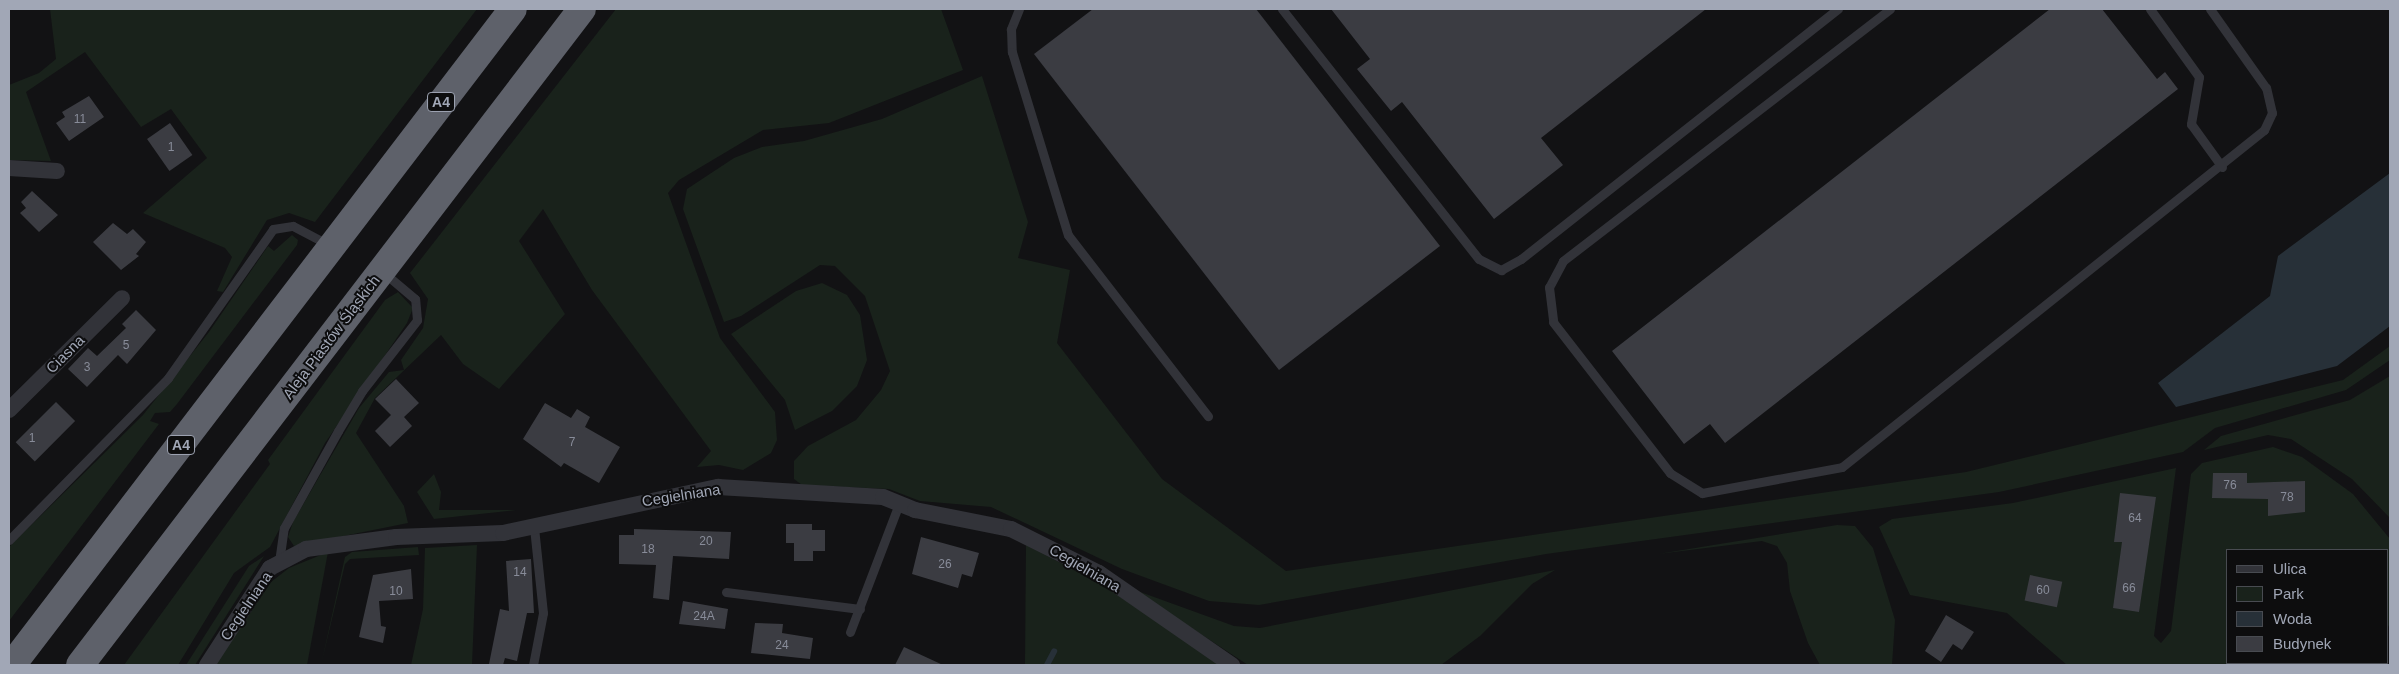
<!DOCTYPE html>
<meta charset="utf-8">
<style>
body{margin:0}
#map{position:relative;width:2399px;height:674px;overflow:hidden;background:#121214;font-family:Arial,sans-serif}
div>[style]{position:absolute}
.green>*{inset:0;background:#19221b}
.water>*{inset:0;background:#273038}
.stream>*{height:5.5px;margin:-2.75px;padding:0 2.75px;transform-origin:2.75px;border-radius:2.75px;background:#273038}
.building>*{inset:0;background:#3b3c42;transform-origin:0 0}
.lane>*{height:9px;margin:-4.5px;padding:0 4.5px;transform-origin:4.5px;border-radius:4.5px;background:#323339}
.street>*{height:16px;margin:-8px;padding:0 8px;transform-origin:8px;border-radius:8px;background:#323339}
.highway>*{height:28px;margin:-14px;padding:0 14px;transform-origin:14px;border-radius:14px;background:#5e616a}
span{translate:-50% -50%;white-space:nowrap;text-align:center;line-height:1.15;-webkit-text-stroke:4px #0d0d0e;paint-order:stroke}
.number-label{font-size:12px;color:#888c99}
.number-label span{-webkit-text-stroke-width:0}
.shield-label span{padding:1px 4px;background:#0d0d0e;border:1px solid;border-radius:4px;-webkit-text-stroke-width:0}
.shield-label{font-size:14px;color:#a1a7b6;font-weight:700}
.street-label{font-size:15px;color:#a1a7b6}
.frame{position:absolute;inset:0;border:10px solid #a1a7b6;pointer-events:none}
.legend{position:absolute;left:2226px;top:549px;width:162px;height:115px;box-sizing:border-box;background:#0d0d0e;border:1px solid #484b51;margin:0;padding:6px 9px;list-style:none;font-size:15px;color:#a1a7b6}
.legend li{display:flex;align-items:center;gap:10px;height:25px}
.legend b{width:25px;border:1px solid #484b51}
</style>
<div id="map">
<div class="green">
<i style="clip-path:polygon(50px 9px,477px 9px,315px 222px,289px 213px,267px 220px,223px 292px,217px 291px,232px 257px,225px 248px,143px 213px,207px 158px,171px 109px,141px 127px,85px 52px,26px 92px,51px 161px,9px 160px,9px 85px,39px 73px,56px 59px)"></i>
<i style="clip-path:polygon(616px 9px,941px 9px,963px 70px,829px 123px,763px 130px,679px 180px,668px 193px,720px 338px,775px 412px,777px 440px,771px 453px,743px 470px,719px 465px,697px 467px,711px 451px,592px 290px,543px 209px,519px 241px,565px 314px,499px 389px,463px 364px,441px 335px,375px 398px,356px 433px,404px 506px,408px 523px,294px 546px,288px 537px,293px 522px,359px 408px,389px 372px,404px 370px,401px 360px,423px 328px,428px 299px,410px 273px)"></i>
<i style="clip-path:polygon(982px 76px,1028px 222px,1018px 258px,1070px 270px,1057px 343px,1162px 479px,1286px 571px,1966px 472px,2343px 380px,2390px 346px,2390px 360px,2346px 390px,2215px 428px,2183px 452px,1999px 492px,1546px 554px,1259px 605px,1209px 601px,1122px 569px,991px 507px,920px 501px,889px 489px,802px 485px,794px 479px,794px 461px,808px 446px,856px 420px,881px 390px,890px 371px,865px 296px,835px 266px,820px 265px,741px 316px,724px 322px,683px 209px,687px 189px,734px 158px,762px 147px,804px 141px,882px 119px)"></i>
<i style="clip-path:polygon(292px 235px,298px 240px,297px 245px,177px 404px,170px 412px,155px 413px,150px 421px,159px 424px,9px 621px,9px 547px,143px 415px,209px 332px,268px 246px,274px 251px)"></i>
<i style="clip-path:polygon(822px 283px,847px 295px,860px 315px,867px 360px,857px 386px,832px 411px,795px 430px,785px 400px,731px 334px,796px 291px)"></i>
<i style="clip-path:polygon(398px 292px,413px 308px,407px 323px,325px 443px,270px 547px,234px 573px,178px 665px,124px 665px,270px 464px,268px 460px,385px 300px)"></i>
<i style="clip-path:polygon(2390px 376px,2390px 518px,2352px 479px,2291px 439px,2268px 435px,2204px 450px,2221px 436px,2350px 400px)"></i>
<i style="clip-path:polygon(2273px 447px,2302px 457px,2353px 494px,2390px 539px,2390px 623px,2388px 627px,2388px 550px,2228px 550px,2228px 663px,2355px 665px,2067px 665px,2007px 613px,1910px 595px,1879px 527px,1892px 519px,2013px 503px,2176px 468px,2154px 636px,2161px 643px,2171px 631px,2191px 474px,2202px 463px)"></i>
<i style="clip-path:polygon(434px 474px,441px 492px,439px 510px,516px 510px,434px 519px,417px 492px)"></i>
<i style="clip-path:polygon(1837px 525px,1855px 526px,1873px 548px,1895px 620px,1892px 665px,1820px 665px,1808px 643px,1790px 591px,1787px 563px,1777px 546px,1762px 541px,1658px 554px)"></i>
<i style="clip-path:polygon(477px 545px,472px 665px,411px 665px,423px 609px,425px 548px)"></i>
<i style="clip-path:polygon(1026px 545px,1101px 584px,1222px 665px,1025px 665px)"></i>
<i style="clip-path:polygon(418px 547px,419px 555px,350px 559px,345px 564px,321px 665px,345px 557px,352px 552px)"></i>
<i style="clip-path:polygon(328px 552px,307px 665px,215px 665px,271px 582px,289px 568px)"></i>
<i style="clip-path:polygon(264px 556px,195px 665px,186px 665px,249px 566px)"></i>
<i style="clip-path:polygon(1555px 570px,1532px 584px,1480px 636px,1441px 665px,1248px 665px,1132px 589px,1234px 626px,1260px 628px)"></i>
</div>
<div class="water">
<i style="clip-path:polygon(2390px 173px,2390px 326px,2337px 366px,2176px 407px,2158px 383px,2270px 296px,2278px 256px)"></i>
</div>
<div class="stream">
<i style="left:1047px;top:665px;width:15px;rotate:-62deg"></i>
</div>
<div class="building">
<i style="clip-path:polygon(1093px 9px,1256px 9px,1440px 246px,1279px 370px,1034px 54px)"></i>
<i style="clip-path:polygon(1331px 9px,1706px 9px,1541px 138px,1563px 165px,1494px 219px,1402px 102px,1391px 111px,1357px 69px,1370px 59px)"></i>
<i style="clip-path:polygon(2050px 9px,2102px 9px,2157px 79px,2165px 72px,2178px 89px,1725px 443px,1710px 424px,1684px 444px,1612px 351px)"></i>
<i style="clip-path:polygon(89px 96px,104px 117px,69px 141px,56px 123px,65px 117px,62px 112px)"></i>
<i style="left:170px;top:123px;width:39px;height:28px;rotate:55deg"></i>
<i style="clip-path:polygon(32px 191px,58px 215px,39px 232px,20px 213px,26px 208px,21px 202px)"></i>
<i style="clip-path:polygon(113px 223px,127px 234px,133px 229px,146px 242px,136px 254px,139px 256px,121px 270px,93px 242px)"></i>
<i style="clip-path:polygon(136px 310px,156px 330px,127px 364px,118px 355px,87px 387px,68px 369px,88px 348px,97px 356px,126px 328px,122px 324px)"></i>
<i style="clip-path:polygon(396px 379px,419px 403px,404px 417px,412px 426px,390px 447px,375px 431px,391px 415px,375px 399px)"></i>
<i style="left:56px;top:402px;width:27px;height:57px;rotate:45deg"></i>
<i style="clip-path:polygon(545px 403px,571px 418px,577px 409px,590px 417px,585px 427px,620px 447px,599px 483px,564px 463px,561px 467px,523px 439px)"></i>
<i style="clip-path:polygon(2213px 473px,2247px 473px,2247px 483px,2305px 481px,2305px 512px,2268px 516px,2268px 499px,2212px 498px)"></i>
<i style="clip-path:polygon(2120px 493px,2156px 497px,2139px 612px,2113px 608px,2122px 542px,2114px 542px)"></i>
<i style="clip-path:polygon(786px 524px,812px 524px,812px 530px,825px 530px,825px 551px,813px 551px,813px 561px,794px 561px,794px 543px,786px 543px)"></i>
<i style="clip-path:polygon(634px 529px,731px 532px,729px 559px,673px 556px,669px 600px,653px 598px,656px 565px,619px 564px,619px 535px,634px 535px)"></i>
<i style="clip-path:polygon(921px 537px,979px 553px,972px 577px,962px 574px,958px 588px,912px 574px)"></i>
<i style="clip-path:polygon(531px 559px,534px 613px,527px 613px,517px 661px,505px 658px,503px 665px,489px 664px,500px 609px,509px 611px,506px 561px)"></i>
<i style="clip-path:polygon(411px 569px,413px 599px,379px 601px,381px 626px,386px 627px,383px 643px,359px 637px,373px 575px)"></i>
<i style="left:2030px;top:575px;width:33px;height:26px;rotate:12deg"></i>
<i style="clip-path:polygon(683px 601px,728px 609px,725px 629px,679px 624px)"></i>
<i style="clip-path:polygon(1946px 615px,1974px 632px,1962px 650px,1953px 644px,1941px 662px,1925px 651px)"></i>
<i style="clip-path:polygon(755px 623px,783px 624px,782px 633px,813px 638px,810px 659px,751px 653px)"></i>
<i style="clip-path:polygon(904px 647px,943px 665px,895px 665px)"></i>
</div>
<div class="lane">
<i style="left:1019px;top:9px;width:22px;rotate:112deg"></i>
<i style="left:1011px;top:29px;width:23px;rotate:88deg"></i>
<i style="left:1012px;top:52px;width:191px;rotate:73deg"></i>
<i style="left:1068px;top:235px;width:229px;rotate:52.3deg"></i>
<i style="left:1282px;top:9px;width:318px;rotate:51.8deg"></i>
<i style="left:1479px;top:259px;width:25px;rotate:27deg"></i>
<i style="left:1501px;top:270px;width:23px;rotate:-29deg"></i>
<i style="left:1521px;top:259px;width:404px;rotate:-38.3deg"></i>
<i style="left:1890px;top:9px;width:413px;rotate:142.4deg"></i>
<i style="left:1563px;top:261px;width:30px;rotate:118deg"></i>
<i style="left:1549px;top:287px;width:35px;rotate:83deg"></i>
<i style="left:1553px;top:322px;width:191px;rotate:52.2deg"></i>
<i style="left:1670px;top:473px;width:38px;rotate:32deg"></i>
<i style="left:1702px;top:493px;width:142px;rotate:-10.5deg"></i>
<i style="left:1842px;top:467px;width:540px;rotate:-38.61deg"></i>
<i style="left:2264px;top:130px;width:19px;rotate:-65deg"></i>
<i style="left:2272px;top:113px;width:26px;rotate:-103deg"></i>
<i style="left:2266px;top:88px;width:97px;rotate:-125.3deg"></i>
<i style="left:2150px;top:9px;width:84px;rotate:54.2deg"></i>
<i style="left:2199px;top:77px;width:48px;rotate:99.7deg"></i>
<i style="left:2191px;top:124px;width:53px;rotate:54.2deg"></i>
<i style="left:9px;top:540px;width:227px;rotate:-45.5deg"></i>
<i style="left:168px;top:378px;width:182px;rotate:-54.8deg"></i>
<i style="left:273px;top:229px;width:20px;rotate:-9deg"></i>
<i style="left:293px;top:226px;width:41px;rotate:27.8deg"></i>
<i style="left:279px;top:562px;width:34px;rotate:-82deg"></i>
<i style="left:284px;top:528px;width:111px;rotate:-60.9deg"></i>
<i style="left:338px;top:431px;width:47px;rotate:-59deg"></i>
<i style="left:362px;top:391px;width:90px;rotate:-52.2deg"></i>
<i style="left:417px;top:320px;width:21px;rotate:-95deg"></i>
<i style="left:415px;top:299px;width:42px;rotate:-139.8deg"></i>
<i style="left:726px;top:592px;width:135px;rotate:7.2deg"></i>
<i style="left:850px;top:632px;width:137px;rotate:-69.1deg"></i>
<i style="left:533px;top:665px;width:53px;rotate:-79.1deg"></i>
<i style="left:543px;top:613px;width:86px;rotate:-96deg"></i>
</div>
<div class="street">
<i style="left:9px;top:168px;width:48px;rotate:3.6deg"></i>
<i style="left:9px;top:410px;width:159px;rotate:-44.7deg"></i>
<i style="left:207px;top:665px;width:116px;rotate:-57deg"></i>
<i style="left:270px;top:568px;width:41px;rotate:-27.8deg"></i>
<i style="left:306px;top:549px;width:91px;rotate:-7.6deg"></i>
<i style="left:396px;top:537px;width:107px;rotate:-2.1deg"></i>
<i style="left:503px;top:533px;width:220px;rotate:-12.1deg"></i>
<i style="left:718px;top:487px;width:165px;rotate:3.5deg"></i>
<i style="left:883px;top:497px;width:35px;rotate:22deg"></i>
<i style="left:915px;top:510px;width:98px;rotate:11.2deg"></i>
<i style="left:1011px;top:529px;width:98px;rotate:26.6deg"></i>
<i style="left:1099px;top:573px;width:162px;rotate:34.7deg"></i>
</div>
<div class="highway">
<i style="left:12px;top:665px;width:825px;rotate:-52.63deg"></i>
<i style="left:80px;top:665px;width:826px;rotate:-52.58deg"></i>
</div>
<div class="number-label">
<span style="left:80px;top:120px">11</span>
<span style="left:171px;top:148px">1</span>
<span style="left:126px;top:346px">5</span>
<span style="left:87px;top:368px">3</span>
<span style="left:32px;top:439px">1</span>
<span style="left:572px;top:443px">7</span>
<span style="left:2230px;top:486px">76</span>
<span style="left:2287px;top:498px">78</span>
<span style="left:2135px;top:519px">64</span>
<span style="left:706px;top:542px">20</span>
<span style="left:648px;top:550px">18</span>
<span style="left:945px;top:565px">26</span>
<span style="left:520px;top:573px">14</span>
<span style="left:2129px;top:589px">66</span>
<span style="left:2043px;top:591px">60</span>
<span style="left:396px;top:592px">10</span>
<span style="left:704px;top:617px">24A</span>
<span style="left:782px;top:646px">24</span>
</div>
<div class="shield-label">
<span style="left:441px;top:102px">A4</span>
<span style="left:181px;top:445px">A4</span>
</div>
<div class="street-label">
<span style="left:331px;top:337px;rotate:-53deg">Aleja Piastów Śląskich</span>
<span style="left:65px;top:354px;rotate:-45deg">Ciasna</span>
<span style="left:681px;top:495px;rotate:-9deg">Cegielniana</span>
<span style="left:1085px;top:568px;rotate:30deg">Cegielniana</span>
<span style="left:246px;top:606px;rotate:-56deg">Cegielniana</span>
</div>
<div class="frame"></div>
<ul class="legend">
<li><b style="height:6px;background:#323339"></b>Ulica</li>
<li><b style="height:14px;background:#19221b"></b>Park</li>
<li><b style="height:14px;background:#273038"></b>Woda</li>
<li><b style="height:14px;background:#3b3c42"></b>Budynek</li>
</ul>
</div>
